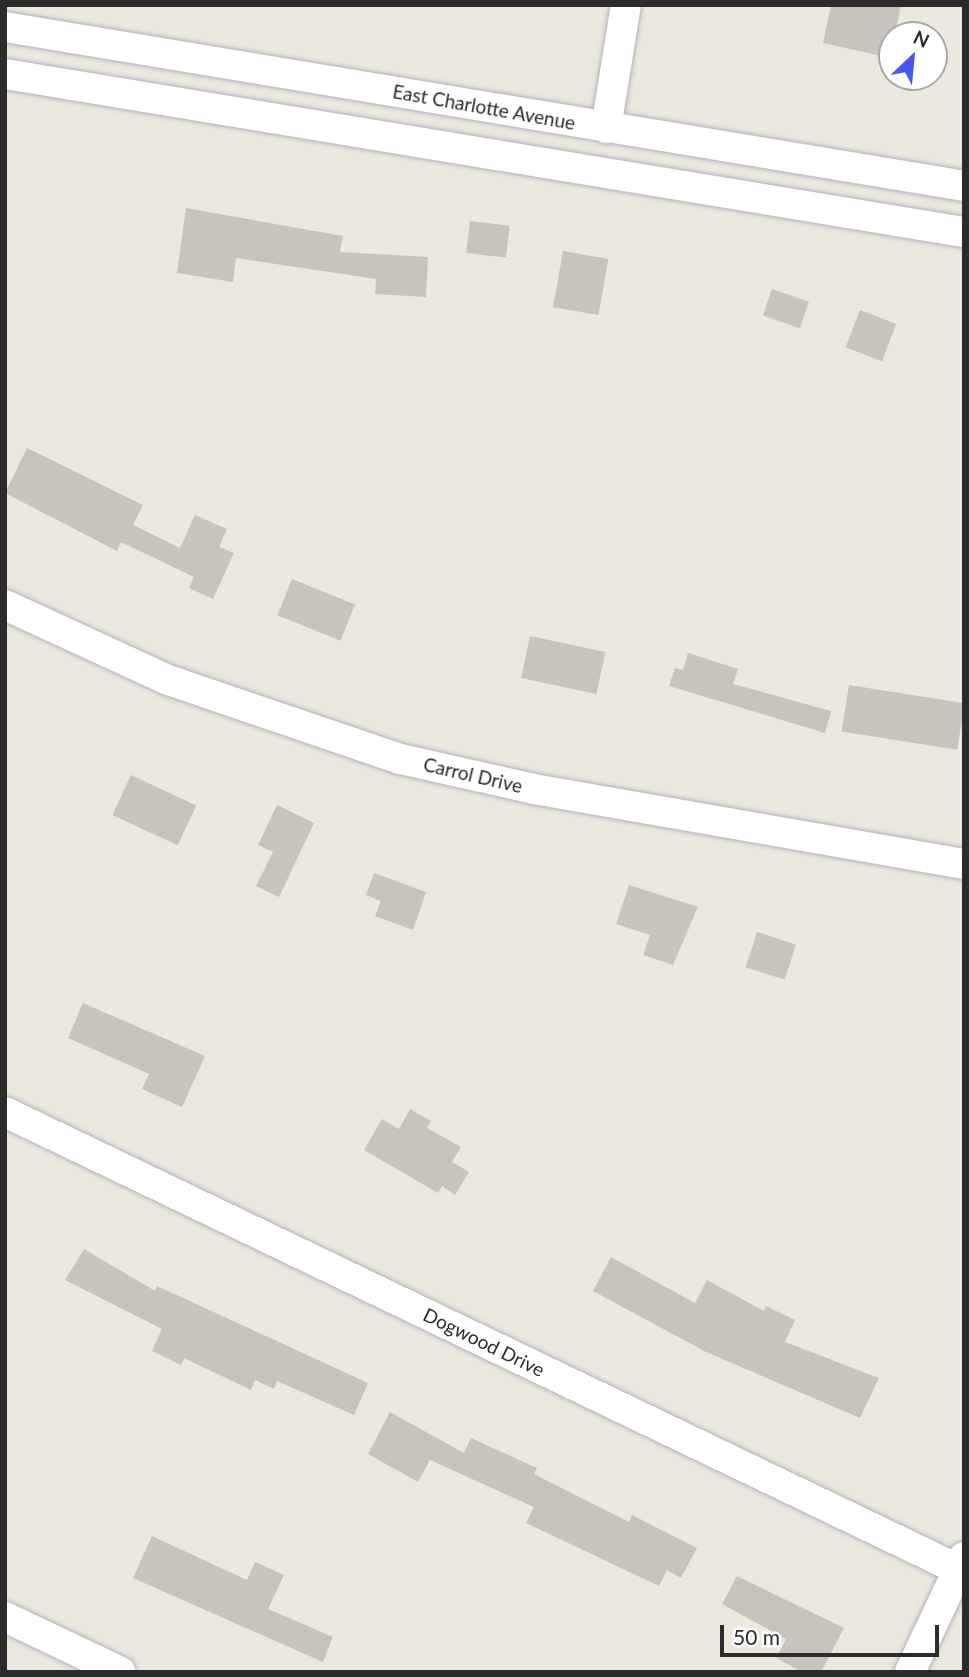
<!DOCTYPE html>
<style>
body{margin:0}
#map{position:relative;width:969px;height:1677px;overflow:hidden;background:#ece8de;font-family:Lato,sans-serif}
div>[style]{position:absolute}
.building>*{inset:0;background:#c8c4bd;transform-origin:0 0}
.roads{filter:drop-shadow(0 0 2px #b1b3be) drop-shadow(0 0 2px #b1b3be)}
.minor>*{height:30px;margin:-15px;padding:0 15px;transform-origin:15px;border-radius:15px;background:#fff}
span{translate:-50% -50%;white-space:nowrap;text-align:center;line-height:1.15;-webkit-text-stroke:6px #fff;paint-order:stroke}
.street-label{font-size:19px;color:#2b2b2b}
.frame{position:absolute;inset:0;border:7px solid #2b2b2b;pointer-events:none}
.north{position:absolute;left:878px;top:21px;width:70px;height:70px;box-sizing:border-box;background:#fff;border:2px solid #aaa;border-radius:50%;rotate:26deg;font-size:19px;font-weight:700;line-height:28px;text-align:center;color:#2b2b2b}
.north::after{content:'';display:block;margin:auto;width:24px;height:32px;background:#4656f2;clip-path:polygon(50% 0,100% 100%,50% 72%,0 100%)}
.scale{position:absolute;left:720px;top:1625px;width:219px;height:32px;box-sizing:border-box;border:4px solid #2b2b2b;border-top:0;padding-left:9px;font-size:21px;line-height:24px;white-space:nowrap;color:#2b2b2b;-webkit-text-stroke:5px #fff;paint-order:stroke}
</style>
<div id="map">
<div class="building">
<i style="clip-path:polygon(831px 5px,901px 5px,890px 58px,823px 43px)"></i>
<i style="clip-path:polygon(186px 208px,343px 236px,340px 252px,428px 257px,426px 297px,375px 294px,376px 279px,236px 258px,233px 282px,177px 273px)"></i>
<i style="left:470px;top:221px;width:40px;height:32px;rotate:7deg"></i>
<i style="left:563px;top:251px;width:46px;height:57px;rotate:10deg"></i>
<i style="left:772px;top:289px;width:39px;height:28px;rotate:19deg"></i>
<i style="left:860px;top:310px;width:39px;height:40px;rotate:21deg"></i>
<i style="clip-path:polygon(27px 448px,143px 505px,133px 525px,180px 548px,195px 515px,227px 529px,219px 547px,234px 553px,213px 599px,189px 588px,194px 577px,121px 542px,117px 551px,5px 493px)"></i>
<i style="left:292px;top:579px;width:68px;height:39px;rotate:22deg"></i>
<i style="left:530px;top:636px;width:77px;height:43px;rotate:12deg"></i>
<i style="clip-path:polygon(688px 653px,738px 669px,733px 684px,831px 711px,825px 733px,669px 686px,675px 668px,683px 670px)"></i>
<i style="left:849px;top:685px;width:117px;height:47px;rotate:9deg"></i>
<i style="left:131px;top:775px;width:72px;height:44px;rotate:25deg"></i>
<i style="clip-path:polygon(277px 805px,314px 823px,279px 897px,256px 886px,273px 852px,258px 845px)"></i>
<i style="clip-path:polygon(374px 873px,426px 892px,413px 930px,375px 916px,381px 901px,366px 895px)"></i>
<i style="clip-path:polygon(629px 885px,698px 907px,673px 965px,643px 955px,650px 935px,616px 924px)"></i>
<i style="left:757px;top:932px;width:41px;height:37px;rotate:18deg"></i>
<i style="clip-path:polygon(83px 1003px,205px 1056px,182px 1107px,142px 1089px,149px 1074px,68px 1038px)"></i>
<i style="clip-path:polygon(410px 1109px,431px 1121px,427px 1128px,461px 1147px,452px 1162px,469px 1172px,455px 1195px,442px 1186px,438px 1193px,364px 1150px,382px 1119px,399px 1129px)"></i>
<i style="clip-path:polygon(84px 1249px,155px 1291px,157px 1286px,368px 1383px,354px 1415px,277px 1381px,274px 1389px,255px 1380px,251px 1390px,184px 1358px,181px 1365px,152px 1351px,162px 1329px,65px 1280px)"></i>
<i style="clip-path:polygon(611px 1257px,695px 1303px,707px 1280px,764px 1311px,766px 1306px,795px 1320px,785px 1342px,879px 1378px,860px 1418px,706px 1352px,593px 1291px)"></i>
<i style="clip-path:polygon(390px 1412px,464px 1453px,471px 1438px,537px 1468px,534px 1474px,629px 1522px,632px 1515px,697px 1548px,681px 1578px,667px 1570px,659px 1586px,526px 1523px,534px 1507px,430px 1460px,418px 1482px,368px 1454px)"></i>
<i style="clip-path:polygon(152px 1536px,247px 1580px,255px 1562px,284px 1575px,268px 1609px,333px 1637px,323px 1662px,133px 1578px)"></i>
<i style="clip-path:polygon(737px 1576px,844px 1628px,821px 1672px,802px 1672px,776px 1658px,786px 1639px,722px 1604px)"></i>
</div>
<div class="roads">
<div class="minor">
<i style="left:5px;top:27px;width:972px;rotate:9.41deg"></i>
<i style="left:5px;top:74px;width:972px;rotate:9.36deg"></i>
<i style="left:606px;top:128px;width:125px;rotate:-80.8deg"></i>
<i style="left:5px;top:605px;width:179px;rotate:24.7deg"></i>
<i style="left:168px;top:680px;width:245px;rotate:18.8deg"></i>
<i style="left:400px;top:759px;width:137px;rotate:12.6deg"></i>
<i style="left:534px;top:789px;width:436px;rotate:9.9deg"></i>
<i style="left:5px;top:1112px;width:1064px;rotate:25.63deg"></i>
<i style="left:5px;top:1617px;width:128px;rotate:25.4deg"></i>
<i style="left:910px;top:1672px;width:127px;rotate:-64.8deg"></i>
</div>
</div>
<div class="street-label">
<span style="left:484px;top:107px;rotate:10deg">East Charlotte Avenue</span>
<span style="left:473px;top:775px;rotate:13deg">Carrol Drive</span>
<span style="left:484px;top:1342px;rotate:26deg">Dogwood Drive</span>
</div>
<div class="frame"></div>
<div class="north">N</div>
<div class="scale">50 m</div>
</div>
